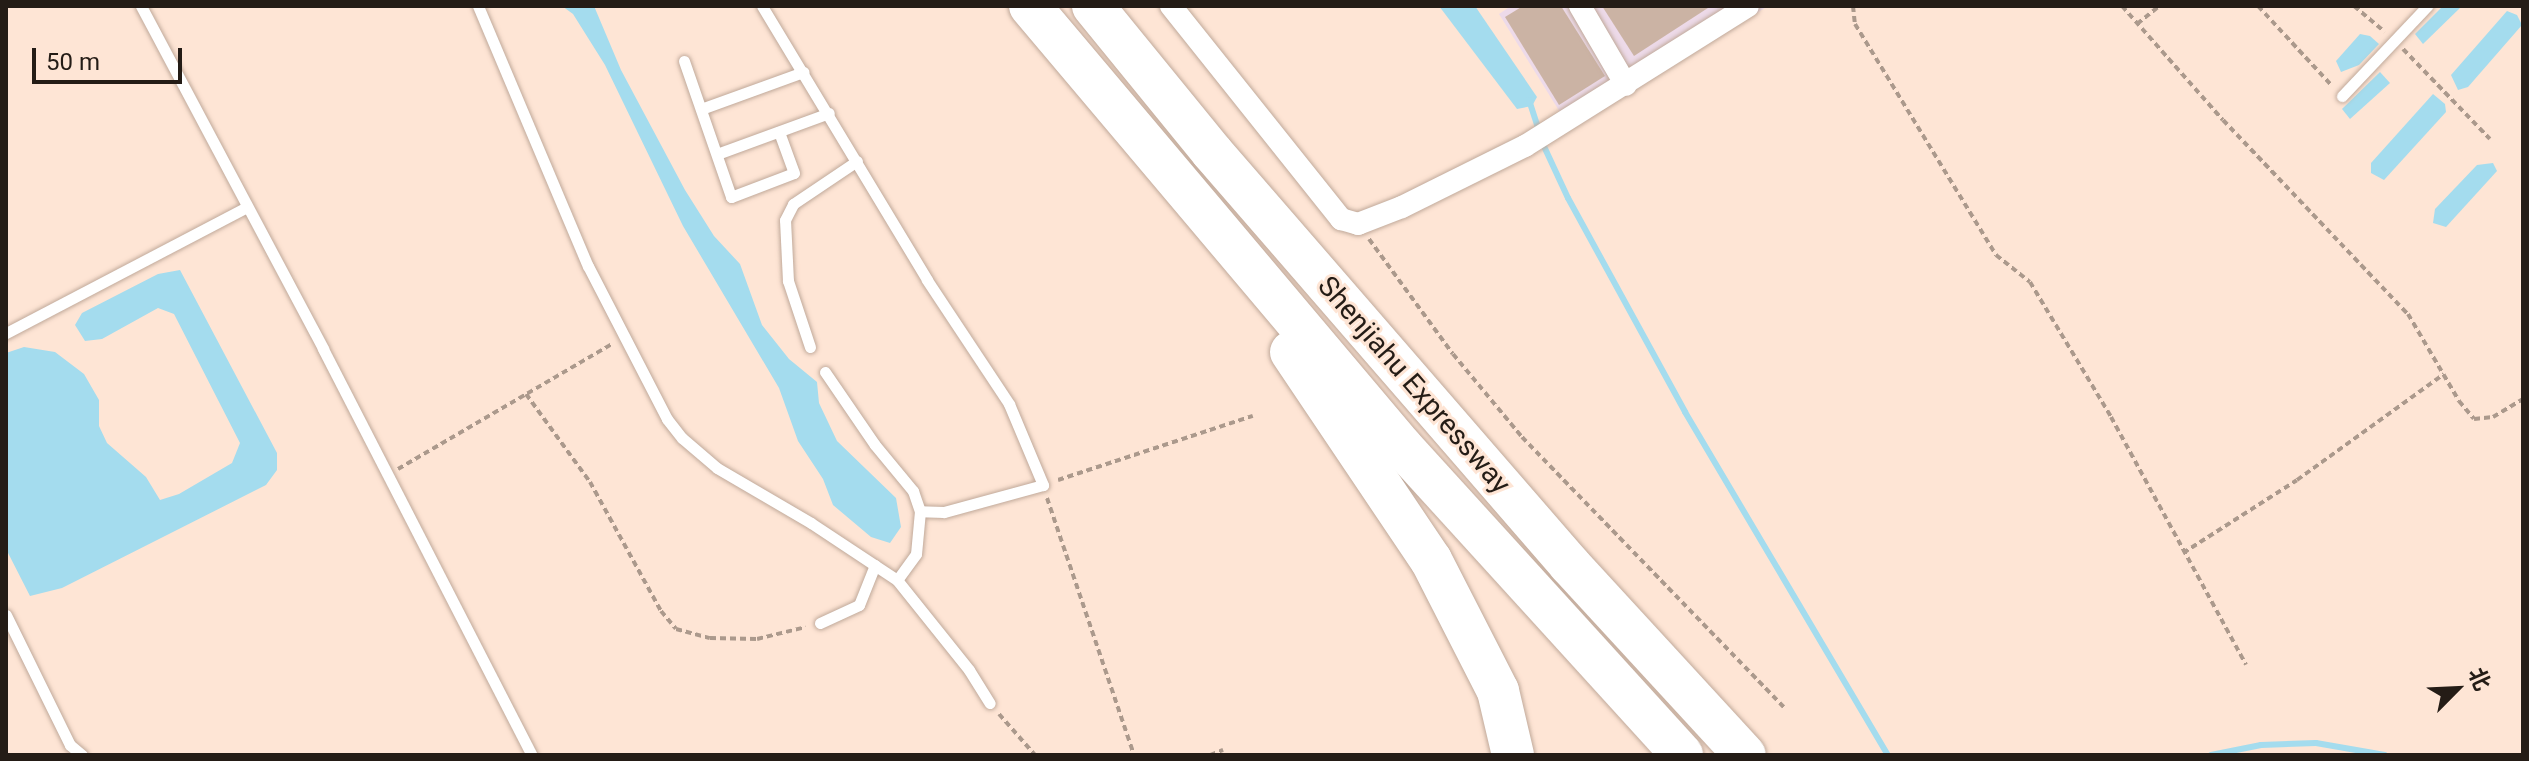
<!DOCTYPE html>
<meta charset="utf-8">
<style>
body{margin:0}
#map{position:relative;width:2529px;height:761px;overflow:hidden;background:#fee5d5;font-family:Roboto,"Noto Sans SC",sans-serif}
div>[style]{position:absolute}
.industrial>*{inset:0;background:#eddae9}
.water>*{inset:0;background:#a4dcee}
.stream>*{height:6px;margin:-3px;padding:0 3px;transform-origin:3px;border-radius:3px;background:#a4dcee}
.building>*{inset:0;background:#cbb3a4}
.path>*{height:4px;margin-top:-2px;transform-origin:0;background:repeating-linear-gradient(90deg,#ab998c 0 6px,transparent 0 10px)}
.roads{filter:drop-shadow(0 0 2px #c0a99a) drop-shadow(0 0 2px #c0a99a)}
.service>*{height:11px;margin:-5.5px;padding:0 5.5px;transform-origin:5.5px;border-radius:5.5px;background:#fff}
.minor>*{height:22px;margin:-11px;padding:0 11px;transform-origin:11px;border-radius:11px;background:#fff}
.motorway>*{height:42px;margin:-21px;padding:0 21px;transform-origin:21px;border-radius:21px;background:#fff}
span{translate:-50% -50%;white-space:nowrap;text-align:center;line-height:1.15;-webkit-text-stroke:6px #fee5d5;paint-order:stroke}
.street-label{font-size:28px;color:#241c16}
.frame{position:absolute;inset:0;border:8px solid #241c16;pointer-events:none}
.north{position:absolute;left:2417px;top:649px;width:80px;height:80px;-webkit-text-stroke:6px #fee5d5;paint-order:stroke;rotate:66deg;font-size:22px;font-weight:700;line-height:32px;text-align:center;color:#241c16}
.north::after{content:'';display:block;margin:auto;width:28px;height:36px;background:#241c16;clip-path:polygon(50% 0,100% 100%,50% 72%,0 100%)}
.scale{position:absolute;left:32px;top:48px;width:150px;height:36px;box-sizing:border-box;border:4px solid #241c16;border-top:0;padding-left:10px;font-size:24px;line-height:28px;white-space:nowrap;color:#241c16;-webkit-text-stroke:6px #fee5d5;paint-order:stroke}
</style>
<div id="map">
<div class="industrial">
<i style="clip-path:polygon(1511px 6px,1768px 6px,1571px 130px,1499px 14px)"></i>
</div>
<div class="water">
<i style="clip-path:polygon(562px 6px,594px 6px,621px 70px,685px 190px,714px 236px,740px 264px,762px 325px,789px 359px,817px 382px,819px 403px,837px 441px,896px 498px,901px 527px,890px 543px,871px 537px,833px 505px,823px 479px,798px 441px,779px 388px,683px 226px,605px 65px,573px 14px)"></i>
<i style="clip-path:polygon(1439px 6px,1475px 6px,1537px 97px,1532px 106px,1517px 109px)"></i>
<i style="clip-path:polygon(2443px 6px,2462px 6px,2423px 44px,2415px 34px)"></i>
<i style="clip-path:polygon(2507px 11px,2517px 15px,2522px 25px,2468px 87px,2458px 90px,2451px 75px)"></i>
<i style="clip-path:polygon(2360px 34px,2370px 36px,2379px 44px,2359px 65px,2341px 72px,2336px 61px)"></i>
<i style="clip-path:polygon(2380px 72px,2390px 83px,2350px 119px,2342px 109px)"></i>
<i style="clip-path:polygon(2433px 94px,2445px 104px,2446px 112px,2384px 180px,2371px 173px,2371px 163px)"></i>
<i style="clip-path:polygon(2493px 163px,2497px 171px,2446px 227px,2433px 223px,2435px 209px,2477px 165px)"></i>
<i style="clip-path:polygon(180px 270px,277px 453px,277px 470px,266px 485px,62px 588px,30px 596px,6px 549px,6px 353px,24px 347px,55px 352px,84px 374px,99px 400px,99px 426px,107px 443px,146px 477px,160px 500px,179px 494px,232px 463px,240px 443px,174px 314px,158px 308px,102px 339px,85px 341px,75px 325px,82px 313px,158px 274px)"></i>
</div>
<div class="stream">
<i style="left:1529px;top:100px;width:33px;rotate:72deg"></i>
<i style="left:1542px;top:142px;width:62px;rotate:65.1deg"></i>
<i style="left:1568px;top:198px;width:244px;rotate:61.3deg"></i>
<i style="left:1685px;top:412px;width:399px;rotate:59.4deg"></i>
<i style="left:2211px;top:755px;width:51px;rotate:-11.3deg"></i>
<i style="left:2261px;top:745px;width:55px;rotate:-2.1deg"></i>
<i style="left:2316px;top:743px;width:70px;rotate:9.9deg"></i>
</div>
<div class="building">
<i style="clip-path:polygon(1523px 6px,1561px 6px,1605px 76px,1559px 105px,1505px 17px)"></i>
<i style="clip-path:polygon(1602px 6px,1711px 6px,1634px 56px)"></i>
</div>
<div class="path">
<i style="left:1853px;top:6px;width:18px;rotate:84deg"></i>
<i style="left:1855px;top:24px;width:271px;rotate:58.6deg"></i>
<i style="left:1996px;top:255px;width:43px;rotate:38.5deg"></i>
<i style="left:2030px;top:282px;width:157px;rotate:59deg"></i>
<i style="left:2111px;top:417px;width:282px;rotate:61.4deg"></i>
<i style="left:2122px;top:6px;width:152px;rotate:48.5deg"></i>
<i style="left:2223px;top:120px;width:268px;rotate:46.4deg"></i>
<i style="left:2408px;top:314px;width:101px;rotate:59.6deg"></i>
<i style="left:2459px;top:401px;width:23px;rotate:50deg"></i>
<i style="left:2474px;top:419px;width:19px;rotate:-6deg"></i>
<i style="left:2493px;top:417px;width:35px;rotate:-31deg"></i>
<i style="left:2258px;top:6px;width:109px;rotate:47.2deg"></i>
<i style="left:2354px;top:6px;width:40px;rotate:40deg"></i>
<i style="left:2137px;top:24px;width:28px;rotate:-39deg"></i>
<i style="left:2403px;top:49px;width:125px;rotate:46deg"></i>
<i style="left:1369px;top:239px;width:142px;rotate:53.9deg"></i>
<i style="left:1453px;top:354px;width:108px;rotate:50.3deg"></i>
<i style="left:1522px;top:437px;width:376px;rotate:45.9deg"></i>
<i style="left:526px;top:394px;width:109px;rotate:54deg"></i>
<i style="left:590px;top:482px;width:147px;rotate:61.2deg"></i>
<i style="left:661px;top:611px;width:23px;rotate:50deg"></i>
<i style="left:676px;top:629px;width:35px;rotate:15deg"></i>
<i style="left:710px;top:638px;width:47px;rotate:1.2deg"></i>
<i style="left:757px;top:639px;width:50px;rotate:-13.8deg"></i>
<i style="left:398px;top:469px;width:248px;rotate:-30.3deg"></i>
<i style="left:1058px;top:480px;width:205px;rotate:-18.2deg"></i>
<i style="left:1047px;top:498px;width:271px;rotate:71.3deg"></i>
<i style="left:2183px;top:553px;width:135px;rotate:-32.6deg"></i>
<i style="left:2297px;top:480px;width:181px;rotate:-35.8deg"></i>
<i style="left:999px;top:714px;width:55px;rotate:48.7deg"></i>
<i style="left:1210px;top:755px;width:14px;rotate:-21deg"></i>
</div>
<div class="roads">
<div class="service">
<i style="left:141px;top:6px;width:388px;rotate:62deg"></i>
<i style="left:323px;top:349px;width:457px;rotate:62.8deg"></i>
<i style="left:478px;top:6px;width:282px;rotate:67.1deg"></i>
<i style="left:588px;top:266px;width:172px;rotate:62.7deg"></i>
<i style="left:667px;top:419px;width:24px;rotate:52deg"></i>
<i style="left:682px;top:438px;width:46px;rotate:40.6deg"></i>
<i style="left:717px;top:468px;width:109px;rotate:30.3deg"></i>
<i style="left:811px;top:523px;width:103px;rotate:33.5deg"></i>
<i style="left:897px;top:580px;width:115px;rotate:51.3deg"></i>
<i style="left:969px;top:670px;width:39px;rotate:58deg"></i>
<i style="left:762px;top:6px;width:320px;rotate:58.9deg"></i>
<i style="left:927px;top:280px;width:149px;rotate:56.5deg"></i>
<i style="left:1009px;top:404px;width:88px;rotate:67.2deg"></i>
<i style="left:1043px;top:485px;width:103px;rotate:164.7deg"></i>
<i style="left:944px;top:512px;width:24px;rotate:-178deg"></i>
<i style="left:684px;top:61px;width:144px;rotate:70.9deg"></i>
<i style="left:731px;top:197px;width:67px;rotate:-20.9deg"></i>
<i style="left:794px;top:173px;width:44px;rotate:-110.1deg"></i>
<i style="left:2342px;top:96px;width:124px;rotate:-46.6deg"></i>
<i style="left:701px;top:109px;width:109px;rotate:-19.9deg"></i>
<i style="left:717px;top:154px;width:119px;rotate:-20.1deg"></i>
<i style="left:6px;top:333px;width:272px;rotate:-27.6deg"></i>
<i style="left:810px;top:347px;width:70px;rotate:-108.4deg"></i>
<i style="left:788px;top:281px;width:61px;rotate:-92.8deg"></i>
<i style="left:785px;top:220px;width:18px;rotate:-63deg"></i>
<i style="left:793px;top:204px;width:77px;rotate:-33.9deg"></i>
<i style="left:825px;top:372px;width:88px;rotate:55.6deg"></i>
<i style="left:875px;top:445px;width:60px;rotate:50.4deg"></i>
<i style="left:913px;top:491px;width:21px;rotate:71deg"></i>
<i style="left:920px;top:511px;width:43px;rotate:95.3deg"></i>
<i style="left:916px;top:554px;width:32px;rotate:126deg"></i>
<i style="left:6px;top:615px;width:145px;rotate:63.8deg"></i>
<i style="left:70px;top:745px;width:16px;rotate:40deg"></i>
<i style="left:820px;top:623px;width:43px;rotate:-24.8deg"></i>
<i style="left:859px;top:605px;width:43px;rotate:-68.2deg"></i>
</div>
<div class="minor">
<i style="left:1171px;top:6px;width:273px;rotate:51.4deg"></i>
<i style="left:1341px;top:219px;width:18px;rotate:16deg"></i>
<i style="left:1358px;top:224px;width:47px;rotate:-21.1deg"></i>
<i style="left:1402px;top:207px;width:137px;rotate:-26.4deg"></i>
<i style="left:1525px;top:146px;width:263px;rotate:-32.1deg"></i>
<i style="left:1580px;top:6px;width:91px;rotate:59.8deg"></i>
</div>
<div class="motorway">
<i style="left:1030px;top:6px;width:577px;rotate:49.85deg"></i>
<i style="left:1402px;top:447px;width:416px;rotate:47.7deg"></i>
<i style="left:1093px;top:6px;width:188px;rotate:50.8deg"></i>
<i style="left:1212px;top:152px;width:547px;rotate:49.08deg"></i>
<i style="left:1570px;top:565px;width:258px;rotate:47.4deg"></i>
<i style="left:1291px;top:352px;width:251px;rotate:56.1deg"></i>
<i style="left:1431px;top:560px;width:147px;rotate:62.9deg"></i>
<i style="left:1498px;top:691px;width:66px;rotate:76.8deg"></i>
</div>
</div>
<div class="street-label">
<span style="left:1414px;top:385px;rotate:49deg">Shenjiahu Expressway</span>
</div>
<div class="frame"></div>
<div class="north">北</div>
<div class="scale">50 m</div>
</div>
